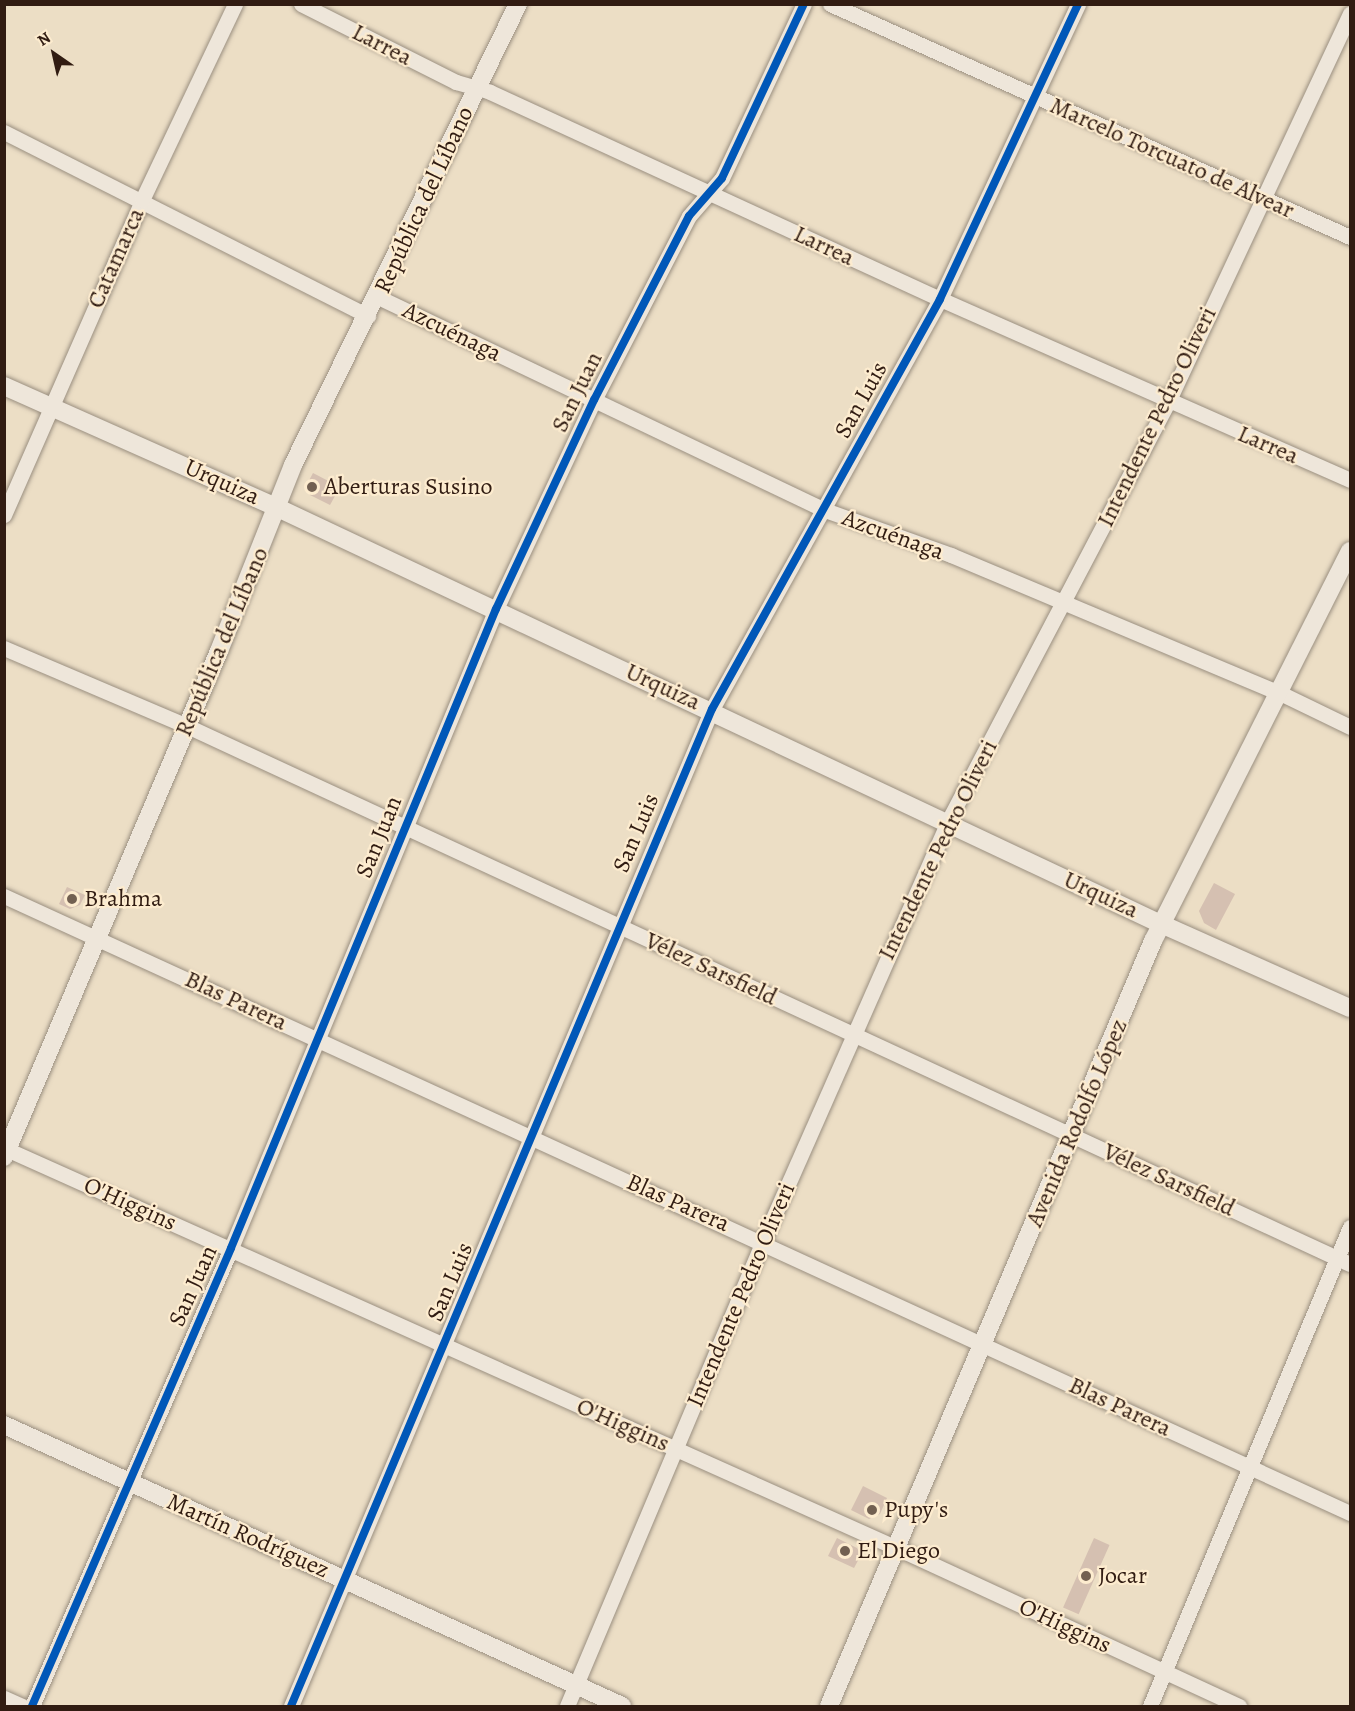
<!DOCTYPE html>
<meta charset="utf-8">
<style>
body{margin:0}
#map{position:relative;width:1355px;height:1711px;overflow:hidden;background:#ecdec5;font-family:Alegreya,serif}
div>[style]{position:absolute}
.building>*{inset:0;background:#d5c0b1;transform-origin:0 0}
.roads{filter:drop-shadow(0 0 2px #9a8f80) drop-shadow(0 0 2px #9a8f80)}
.minor>*{height:15px;margin:-7.5px;padding:0 7.5px;transform-origin:7.5px;border-radius:7.5px;background:#eee6da}
.tertiary>*{height:18px;margin:-9px;padding:0 9px;transform-origin:9px;border-radius:9px;background:#eee6da}
.cycleway>*{height:8px;margin:-4px;padding:0 4px;transform-origin:4px;border-radius:4px;background:#0057b8}
.dots>*{width:16px;height:16px;translate:-50% -50%;box-sizing:border-box;border:3px solid #fdeccf;border-radius:50%}
span{translate:-50% -50%;white-space:nowrap;text-align:center;line-height:1.15;-webkit-text-stroke:4.5px #fdeccf;paint-order:stroke}
.street-label{font-size:24px;color:#311c12}
.poi-label{font-size:24px;color:#311c12}
.left{translate:0 -50%;text-align:left}
.frame{position:absolute;inset:0;border:6px solid #311c12;pointer-events:none}
.north{position:absolute;left:24px;top:24px;width:60px;height:60px;-webkit-text-stroke:4px #fdeccf;paint-order:stroke;rotate:326deg;font-size:16px;font-weight:700;line-height:24px;text-align:center;color:#311c12}
.north::after{content:'';display:block;margin:auto;width:21px;height:27px;background:#311c12;clip-path:polygon(50% 0,100% 100%,50% 72%,0 100%)}
</style>
<div id="map">
<div class="building">
<i style="clip-path:polygon(313px 473px,340px 487px,330px 505px,310px 495px,306px 486px)"></i>
<i style="clip-path:polygon(1214px 883px,1235px 894px,1216px 930px,1204px 923px,1199px 911px)"></i>
<i style="clip-path:polygon(67px 887px,85px 895px,80px 905px,70px 909px,59px 904px)"></i>
<i style="clip-path:polygon(863px 1486px,887px 1498px,880px 1514px,869px 1519px,851px 1510px)"></i>
<i style="clip-path:polygon(837px 1538px,857px 1548px,861px 1555px,854px 1568px,828px 1556px)"></i>
<i style="left:1094px;top:1538px;width:17px;height:76px;rotate:24deg"></i>
</div>
<div class="roads">
<div class="minor">
<i style="left:301px;top:4px;width:174px;rotate:26.7deg"></i>
<i style="left:456px;top:82px;width:35px;rotate:16deg"></i>
<i style="left:490px;top:92px;width:495px;rotate:24.7deg"></i>
<i style="left:940px;top:299px;width:448px;rotate:23.8deg"></i>
<i style="left:830px;top:4px;width:570px;rotate:24.14deg"></i>
<i style="left:4px;top:132px;width:408px;rotate:26.8deg"></i>
<i style="left:378px;top:297px;width:492px;rotate:25.5deg"></i>
<i style="left:822px;top:509px;width:137px;rotate:19.6deg"></i>
<i style="left:951px;top:555px;width:357px;rotate:22.8deg"></i>
<i style="left:1280px;top:693px;width:78px;rotate:25.9deg"></i>
<i style="left:4px;top:515px;width:344px;rotate:-66.3deg"></i>
<i style="left:142px;top:200px;width:217px;rotate:-64.6deg"></i>
<i style="left:4px;top:648px;width:199px;rotate:23.1deg"></i>
<i style="left:187px;top:726px;width:1281px;rotate:24.83deg"></i>
<i style="left:4px;top:896px;width:1481px;rotate:24.63deg"></i>
<i style="left:4px;top:1148px;width:978px;rotate:24.13deg"></i>
<i style="left:897px;top:1548px;width:377px;rotate:24.8deg"></i>
<i style="left:4px;top:1698px;width:20px;rotate:24deg"></i>
<i style="left:32px;top:1706px;width:499px;rotate:-66.5deg"></i>
<i style="left:231px;top:1248px;width:692px;rotate:-67.48deg"></i>
<i style="left:496px;top:609px;width:231px;rotate:-64.9deg"></i>
<i style="left:594px;top:400px;width:207px;rotate:-62.7deg"></i>
<i style="left:689px;top:216px;width:50px;rotate:-49deg"></i>
<i style="left:722px;top:178px;width:192px;rotate:-64.8deg"></i>
<i style="left:291px;top:1706px;width:1082px;rotate:-67.11deg"></i>
<i style="left:712px;top:709px;width:469px;rotate:-60.9deg"></i>
<i style="left:940px;top:299px;width:326px;rotate:-64.9deg"></i>
<i style="left:567px;top:1706px;width:505px;rotate:-67.14deg"></i>
<i style="left:763px;top:1241px;width:457px;rotate:-66.2deg"></i>
<i style="left:947px;top:823px;width:475px;rotate:-62.3deg"></i>
<i style="left:1168px;top:402px;width:429px;rotate:-64.9deg"></i>
<i style="left:1150px;top:1706px;width:519px;rotate:-67.34deg"></i>
</div>
<div class="tertiary">
<i style="left:4px;top:386px;width:300px;rotate:24deg"></i>
<i style="left:278px;top:508px;width:976px;rotate:25.23deg"></i>
<i style="left:1161px;top:924px;width:207px;rotate:24deg"></i>
<i style="left:4px;top:1157px;width:550px;rotate:-66.98deg"></i>
<i style="left:219px;top:651px;width:200px;rotate:-68.3deg"></i>
<i style="left:293px;top:465px;width:513px;rotate:-63.98deg"></i>
<i style="left:4px;top:1425px;width:679px;rotate:24.45deg"></i>
<i style="left:829px;top:1706px;width:831px;rotate:-67.05deg"></i>
<i style="left:1153px;top:941px;width:437px;rotate:-63.2deg"></i>
</div>
</div>
<div class="cycleway">
<i style="left:32px;top:1706px;width:499px;rotate:-66.5deg"></i>
<i style="left:231px;top:1248px;width:692px;rotate:-67.48deg"></i>
<i style="left:496px;top:609px;width:231px;rotate:-64.9deg"></i>
<i style="left:594px;top:400px;width:207px;rotate:-62.7deg"></i>
<i style="left:689px;top:216px;width:50px;rotate:-49deg"></i>
<i style="left:722px;top:178px;width:192px;rotate:-64.8deg"></i>
<i style="left:291px;top:1706px;width:1082px;rotate:-67.11deg"></i>
<i style="left:712px;top:709px;width:469px;rotate:-60.9deg"></i>
<i style="left:940px;top:299px;width:326px;rotate:-64.9deg"></i>
</div>
<div class="dots">
<i style="left:312px;top:487px;background:#726051"></i>
<i style="left:72px;top:899px;background:#726051"></i>
<i style="left:872px;top:1510px;background:#726051"></i>
<i style="left:845px;top:1551px;background:#726051"></i>
<i style="left:1086px;top:1576px;background:#726051"></i>
</div>
<div class="street-label">
<span style="left:382px;top:45px;rotate:27deg">Larrea</span>
<span style="left:1172px;top:158px;rotate:24deg">Marcelo Torcuato de Alvear</span>
<span style="left:424px;top:200px;rotate:-65deg">República del Líbano</span>
<span style="left:824px;top:246px;rotate:25deg">Larrea</span>
<span style="left:116px;top:258px;rotate:-66deg">Catamarca</span>
<span style="left:452px;top:332px;rotate:26deg">Azcuénaga</span>
<span style="left:577px;top:392px;rotate:-64deg">San Juan</span>
<span style="left:861px;top:400px;rotate:-61deg">San Luis</span>
<span style="left:1157px;top:417px;rotate:-64deg">Intendente Pedro Oliveri</span>
<span style="left:1268px;top:445px;rotate:23deg">Larrea</span>
<span style="left:222px;top:482px;rotate:24deg">Urquiza</span>
<span style="left:893px;top:535px;rotate:20deg">Azcuénaga</span>
<span style="left:222px;top:642px;rotate:-67deg">República del Líbano</span>
<span style="left:663px;top:687px;rotate:25deg">Urquiza</span>
<span style="left:636px;top:833px;rotate:-67deg">San Luis</span>
<span style="left:379px;top:837px;rotate:-68deg">San Juan</span>
<span style="left:938px;top:850px;rotate:-64deg">Intendente Pedro Oliveri</span>
<span style="left:1101px;top:895px;rotate:25deg">Urquiza</span>
<span style="left:711px;top:969px;rotate:25deg">Vélez Sarsfield</span>
<span style="left:236px;top:1001px;rotate:25deg">Blas Parera</span>
<span style="left:1077px;top:1123px;rotate:-67deg">Avenida Rodolfo López</span>
<span style="left:1169px;top:1180px;rotate:25deg">Vélez Sarsfield</span>
<span style="left:678px;top:1203px;rotate:24deg">Blas Parera</span>
<span style="left:130px;top:1204px;rotate:24deg">O'Higgins</span>
<span style="left:450px;top:1282px;rotate:-67deg">San Luis</span>
<span style="left:193px;top:1286px;rotate:-66deg">San Juan</span>
<span style="left:741px;top:1295px;rotate:-67deg">Intendente Pedro Oliveri</span>
<span style="left:1120px;top:1407px;rotate:25deg">Blas Parera</span>
<span style="left:623px;top:1425px;rotate:24deg">O'Higgins</span>
<span style="left:248px;top:1536px;rotate:24deg">Martín Rodríguez</span>
<span style="left:1065px;top:1626px;rotate:25deg">O'Higgins</span>
</div>
<div class="poi-label">
<span class="left" style="left:324px;top:487px">Aberturas Susino</span>
<span class="left" style="left:84px;top:899px">Brahma</span>
<span class="left" style="left:884px;top:1510px">Pupy's</span>
<span class="left" style="left:857px;top:1551px">El Diego</span>
<span class="left" style="left:1098px;top:1576px">Jocar</span>
</div>
<div class="frame"></div>
<div class="north">N</div>
</div>
